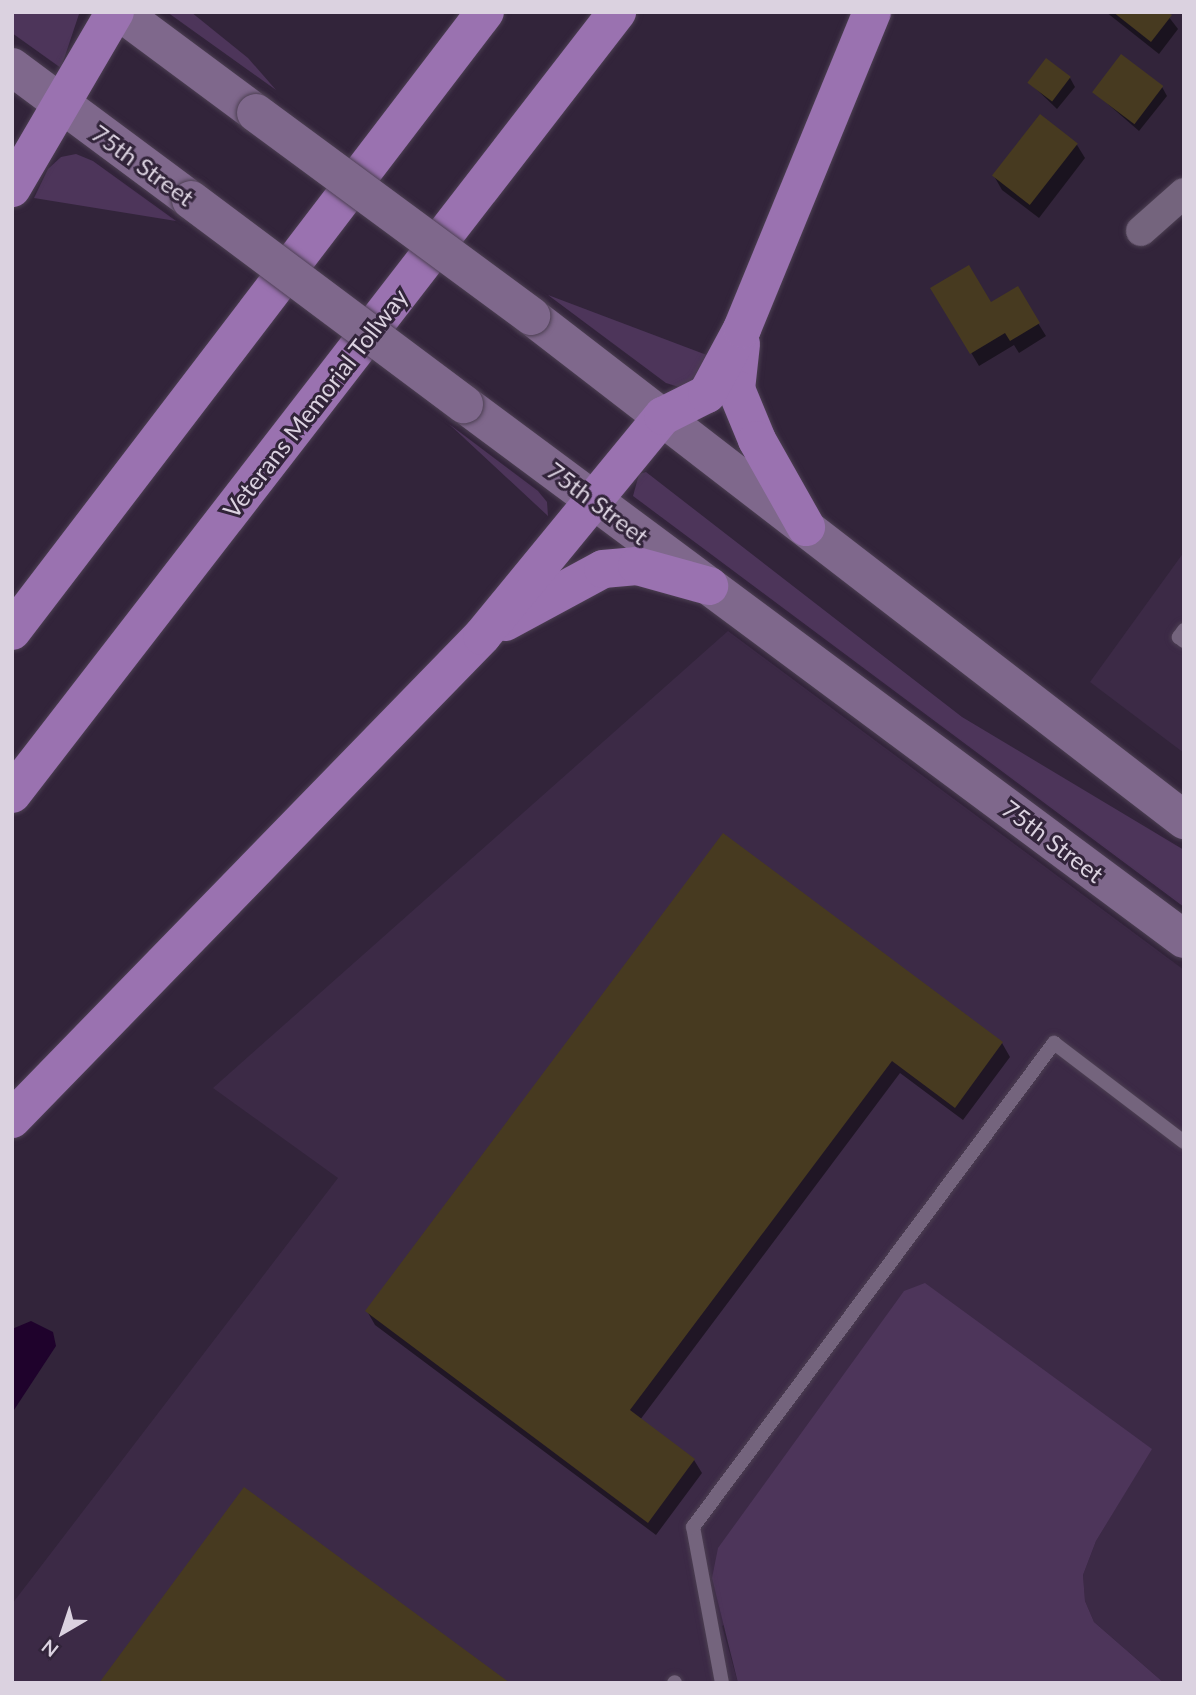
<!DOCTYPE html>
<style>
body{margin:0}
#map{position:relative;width:1196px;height:1695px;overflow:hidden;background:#32243a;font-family:Lato,sans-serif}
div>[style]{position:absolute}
.built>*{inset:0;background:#3c2a46}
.green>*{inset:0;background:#4d355a}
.water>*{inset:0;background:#1f022c}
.shadow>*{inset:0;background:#0007}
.building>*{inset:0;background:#473a20;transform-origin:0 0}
.roads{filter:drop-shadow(0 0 2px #4c3f52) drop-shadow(0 0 2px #4c3f52)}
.service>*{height:14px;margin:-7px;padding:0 7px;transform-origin:7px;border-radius:7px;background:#74647d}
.minor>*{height:30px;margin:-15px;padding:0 15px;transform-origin:15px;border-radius:15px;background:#74647d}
.secondary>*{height:38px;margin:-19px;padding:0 19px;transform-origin:19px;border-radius:19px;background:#7f688c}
.motorway>*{height:38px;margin:-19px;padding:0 19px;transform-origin:19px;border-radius:19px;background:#9a72b0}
.bridges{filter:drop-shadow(0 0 2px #4c3f52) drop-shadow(0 0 2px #4c3f52)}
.secondary-bridge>*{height:38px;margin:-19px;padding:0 19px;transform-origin:19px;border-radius:19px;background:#7f688c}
span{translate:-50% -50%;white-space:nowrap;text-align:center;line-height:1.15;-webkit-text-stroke:6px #32243a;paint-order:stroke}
.street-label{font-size:24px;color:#dbd2e0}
.frame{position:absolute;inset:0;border:14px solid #dbd2e0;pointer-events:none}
.north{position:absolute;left:28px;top:1597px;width:70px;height:70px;-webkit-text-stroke:5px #32243a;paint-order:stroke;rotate:219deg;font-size:19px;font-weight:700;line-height:28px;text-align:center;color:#dbd2e0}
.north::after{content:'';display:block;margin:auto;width:24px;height:32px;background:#dbd2e0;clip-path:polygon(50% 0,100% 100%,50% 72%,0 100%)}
</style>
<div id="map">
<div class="built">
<i style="clip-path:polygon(1184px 552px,1184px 753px,1090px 682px)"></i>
<i style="clip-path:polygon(728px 631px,1184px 970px,1184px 1683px,1164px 1683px,1094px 1622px,1085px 1601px,1083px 1575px,1096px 1541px,1151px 1449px,1091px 1406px,722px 1626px,738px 1683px,12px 1683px,12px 1604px,338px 1178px,213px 1088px)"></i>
</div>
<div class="green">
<i style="clip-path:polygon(12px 12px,79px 14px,61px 68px,12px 33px)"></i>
<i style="clip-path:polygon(167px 12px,191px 12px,248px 58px,276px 90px)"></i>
<i style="clip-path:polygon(76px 154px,93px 161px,176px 221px,34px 198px,48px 169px,61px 157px)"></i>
<i style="clip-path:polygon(548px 295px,712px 357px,703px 378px,682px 388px,666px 383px)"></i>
<i style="clip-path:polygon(449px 424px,538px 491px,547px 502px,548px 516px)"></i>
<i style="clip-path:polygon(646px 472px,962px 717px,1184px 850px,1184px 907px,633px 496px,639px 474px)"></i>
<i style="clip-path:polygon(925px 1283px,1152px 1449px,1096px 1541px,1083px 1575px,1085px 1601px,1094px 1622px,1164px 1683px,738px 1683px,712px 1578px,718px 1548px,904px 1291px)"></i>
</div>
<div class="water">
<i style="clip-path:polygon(31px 1321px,53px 1332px,56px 1346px,12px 1413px,12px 1329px)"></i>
</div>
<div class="shadow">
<i style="clip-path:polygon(1106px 12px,1165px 12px,1178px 29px,1159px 54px)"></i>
<i style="clip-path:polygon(1070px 78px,1075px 87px,1057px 109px,1029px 82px)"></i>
<i style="clip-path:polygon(1162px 87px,1167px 96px,1139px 131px,1094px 92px)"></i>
<i style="clip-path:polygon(1077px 145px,1085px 158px,1039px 218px,1002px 190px,994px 176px)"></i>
<i style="clip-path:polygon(933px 288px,991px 304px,1017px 289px,1046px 336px,1019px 353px,1014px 345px,979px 366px)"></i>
<i style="clip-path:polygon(723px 835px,1002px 1043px,1010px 1057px,963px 1120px,900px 1073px,640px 1420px,694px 1460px,702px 1473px,656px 1535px,375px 1325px,367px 1311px)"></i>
</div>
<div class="building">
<i style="clip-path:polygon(1113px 12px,1168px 12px,1172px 15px,1151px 42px)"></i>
<i style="left:1121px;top:54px;width:53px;height:48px;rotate:37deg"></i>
<i style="left:1046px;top:58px;width:31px;height:31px;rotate:37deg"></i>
<i style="left:1040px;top:114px;width:48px;height:78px;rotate:38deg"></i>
<i style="clip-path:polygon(969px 265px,991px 302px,1018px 286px,1040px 323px,1010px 341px,1005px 333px,970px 354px,930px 288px)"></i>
<i style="clip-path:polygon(723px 833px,1003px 1042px,955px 1108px,892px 1061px,630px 1410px,695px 1459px,648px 1523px,365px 1311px)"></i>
<i style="clip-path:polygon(244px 1487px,510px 1683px,99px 1683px)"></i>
</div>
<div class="roads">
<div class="service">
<i style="left:1184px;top:630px;width:9px;rotate:126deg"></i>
<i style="left:1179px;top:637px;width:6px;rotate:39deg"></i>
<i style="left:674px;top:1683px;width:1px;rotate:-45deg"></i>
<i style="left:722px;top:1683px;width:159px;rotate:-100.5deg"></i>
<i style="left:693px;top:1527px;width:604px;rotate:-53.28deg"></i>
<i style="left:1054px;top:1043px;width:163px;rotate:37.3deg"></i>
</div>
<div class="minor">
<i style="left:1141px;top:231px;width:57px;rotate:-41.5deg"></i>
</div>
<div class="secondary">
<i style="left:120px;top:12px;width:169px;rotate:36.6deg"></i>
<i style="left:12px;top:67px;width:223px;rotate:36.6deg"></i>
<i style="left:531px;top:316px;width:825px;rotate:37.66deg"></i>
<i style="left:464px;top:404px;width:897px;rotate:36.61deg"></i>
</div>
<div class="motorway">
<i style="left:12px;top:188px;width:204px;rotate:-59.7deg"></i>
<i style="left:741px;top:344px;width:45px;rotate:96.3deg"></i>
<i style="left:736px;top:389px;width:55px;rotate:67.6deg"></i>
<i style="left:757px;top:440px;width:100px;rotate:60.6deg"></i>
<i style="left:505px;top:622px;width:111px;rotate:-28.4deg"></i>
<i style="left:603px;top:569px;width:34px;rotate:-5deg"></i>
<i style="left:637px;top:566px;width:75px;rotate:15.5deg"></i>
<i style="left:12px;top:631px;width:779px;rotate:-52.62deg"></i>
<i style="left:12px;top:794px;width:989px;rotate:-52.27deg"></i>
<i style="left:12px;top:1119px;width:674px;rotate:-45.78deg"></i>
<i style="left:482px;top:636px;width:285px;rotate:-50.6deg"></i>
<i style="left:663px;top:416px;width:49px;rotate:-26.6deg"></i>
<i style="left:707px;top:394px;width:74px;rotate:-61.7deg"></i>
<i style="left:742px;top:329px;width:343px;rotate:-67.7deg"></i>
</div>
</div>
<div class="bridges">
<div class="secondary-bridge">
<i style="left:256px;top:113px;width:342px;rotate:36.4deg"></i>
<i style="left:191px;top:200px;width:341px;rotate:36.8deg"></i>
</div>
</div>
<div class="street-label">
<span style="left:143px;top:165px;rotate:36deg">75th Street</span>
<span style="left:315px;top:403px;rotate:-52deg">Veterans Memorial Tollway</span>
<span style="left:598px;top:503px;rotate:37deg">75th Street</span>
<span style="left:1053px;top:841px;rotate:37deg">75th Street</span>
</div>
<div class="frame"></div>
<div class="north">N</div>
</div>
